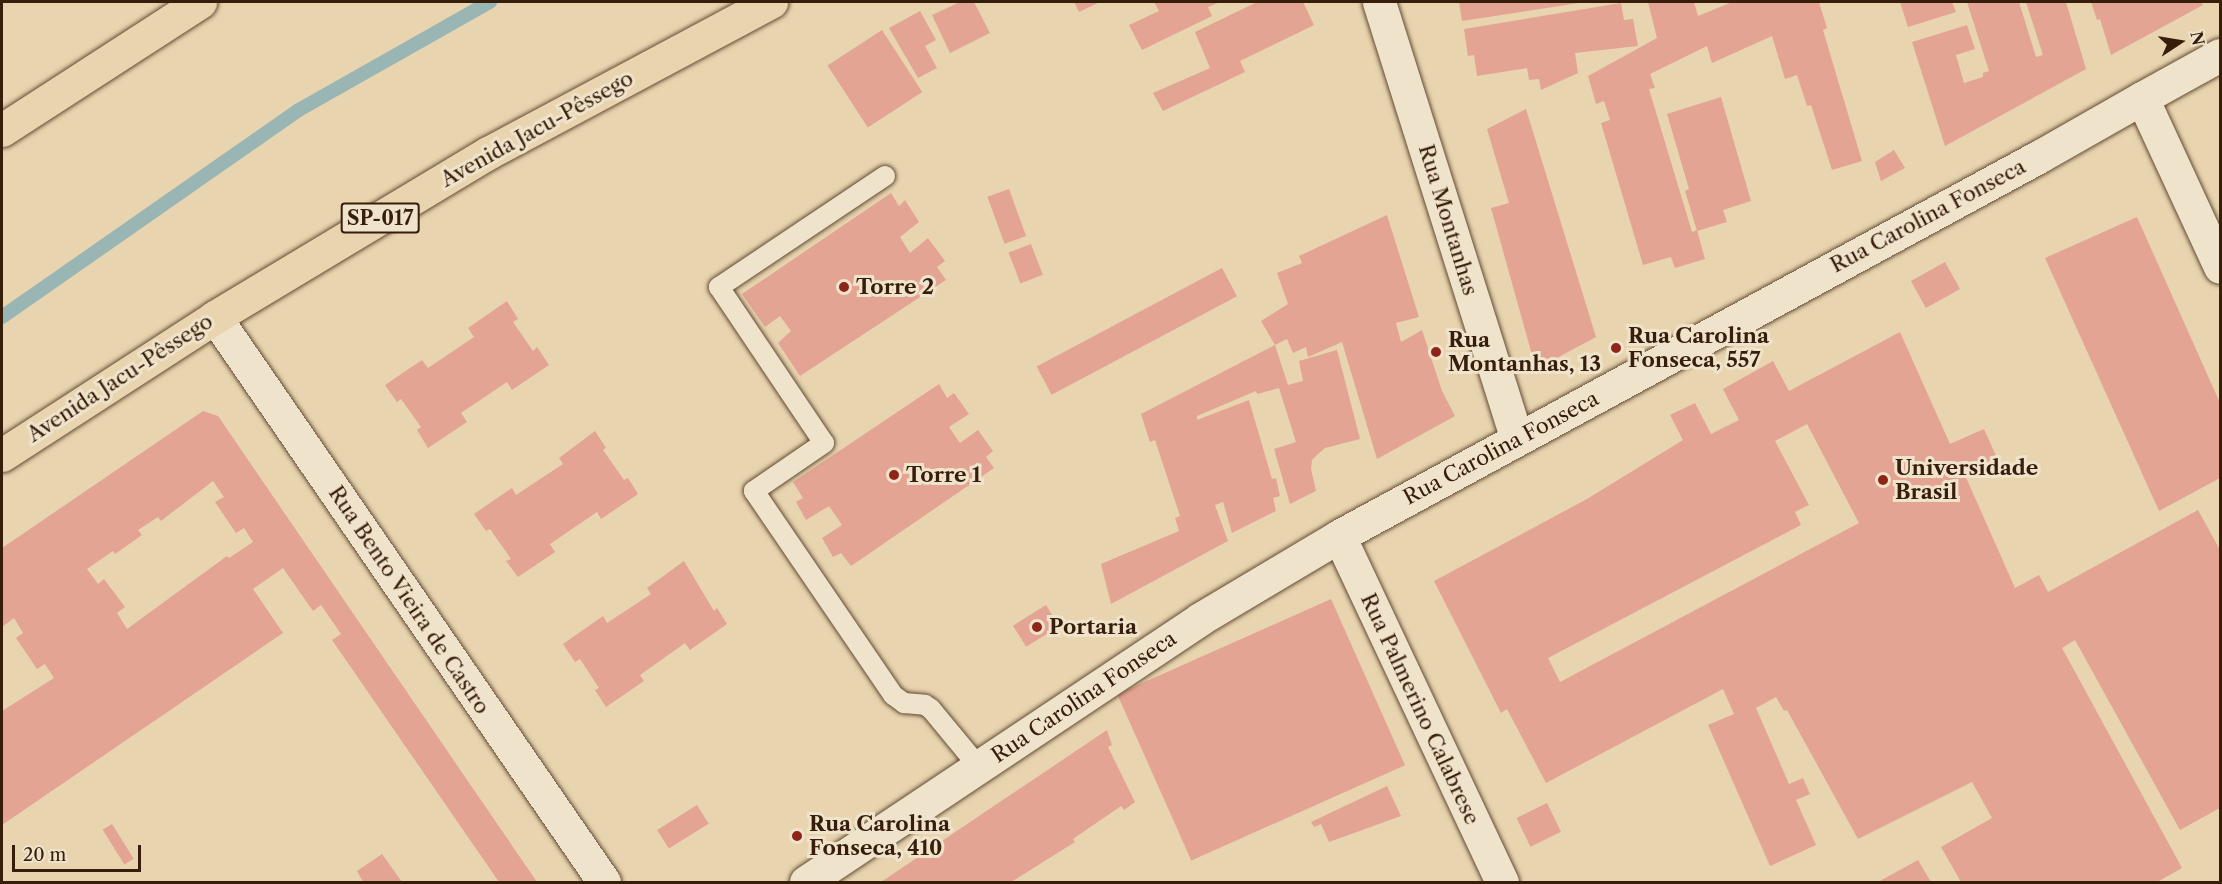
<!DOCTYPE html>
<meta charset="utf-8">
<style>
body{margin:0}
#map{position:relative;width:2222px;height:884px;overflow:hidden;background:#e8d4af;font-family:"Libre Caslon Text",serif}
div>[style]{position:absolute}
.stream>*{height:14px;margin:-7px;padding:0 7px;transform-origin:7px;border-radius:7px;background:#9ab6b4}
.building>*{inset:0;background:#e4a494;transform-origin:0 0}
.roads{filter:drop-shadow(0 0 2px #634c34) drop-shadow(0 0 2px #634c34)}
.service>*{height:20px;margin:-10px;padding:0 10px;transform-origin:10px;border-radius:10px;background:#f0e3cb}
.minor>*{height:33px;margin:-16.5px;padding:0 16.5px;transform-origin:16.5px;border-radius:16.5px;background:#f0e3cb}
.tertiary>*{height:33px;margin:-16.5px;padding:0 16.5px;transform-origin:16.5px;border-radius:16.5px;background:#f0e3cb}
.trunk>*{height:33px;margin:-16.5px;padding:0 16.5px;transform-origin:16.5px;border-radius:16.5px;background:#e8d4af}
.dots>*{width:16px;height:16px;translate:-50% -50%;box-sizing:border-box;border:3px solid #f0e3cb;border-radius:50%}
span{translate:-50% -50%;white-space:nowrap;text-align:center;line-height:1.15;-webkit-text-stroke:6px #f0e3cb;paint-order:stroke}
.shield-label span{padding:2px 4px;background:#f0e3cb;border:2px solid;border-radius:4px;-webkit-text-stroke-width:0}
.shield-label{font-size:20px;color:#371e0b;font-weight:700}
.street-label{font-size:21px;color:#371e0b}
.poi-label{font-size:21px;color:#371e0b;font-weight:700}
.left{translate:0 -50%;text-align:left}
.frame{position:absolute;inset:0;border:3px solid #371e0b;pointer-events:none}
.north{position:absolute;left:2150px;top:12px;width:60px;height:60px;-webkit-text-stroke:4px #f0e3cb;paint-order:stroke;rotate:78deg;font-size:16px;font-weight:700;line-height:24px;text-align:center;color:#371e0b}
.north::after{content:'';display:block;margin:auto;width:21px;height:27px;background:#371e0b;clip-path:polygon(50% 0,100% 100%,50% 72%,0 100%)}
.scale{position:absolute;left:12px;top:845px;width:129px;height:27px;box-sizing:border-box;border:3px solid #371e0b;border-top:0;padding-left:8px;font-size:18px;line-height:21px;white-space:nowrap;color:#371e0b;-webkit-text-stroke:4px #f0e3cb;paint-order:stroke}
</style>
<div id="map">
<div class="stream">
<i style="left:2px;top:317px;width:360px;rotate:-34.9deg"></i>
<i style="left:297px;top:111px;width:222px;rotate:-29.5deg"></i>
</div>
<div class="building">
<i style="clip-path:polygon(960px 2px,974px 2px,990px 33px,950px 53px,932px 15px)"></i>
<i style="clip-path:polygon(1074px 2px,1100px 2px,1079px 12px)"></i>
<i style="clip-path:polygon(1154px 2px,1220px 2px,1208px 7px,1212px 16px,1142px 50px,1129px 25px,1159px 11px)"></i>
<i style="clip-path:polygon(1257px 2px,1303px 2px,1314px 25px,1240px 61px,1245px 72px,1163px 111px,1153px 93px,1210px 68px,1195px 32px)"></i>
<i style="clip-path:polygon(1459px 2px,1579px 2px,1579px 3px,1462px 21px)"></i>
<i style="clip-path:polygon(1648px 2px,1694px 2px,1698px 16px,1732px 2px,1819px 2px,1827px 28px,1823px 30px,1862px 161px,1832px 170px,1811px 105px,1807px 106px,1797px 75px,1785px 79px,1772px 36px,1712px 63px,1707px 46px,1650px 74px,1655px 88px,1649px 89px,1692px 232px,1697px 230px,1705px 259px,1675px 268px,1671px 257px,1643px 265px,1601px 123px,1610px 120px,1604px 101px,1596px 104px,1588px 76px,1657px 38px)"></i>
<i style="clip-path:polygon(1900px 2px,1952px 2px,1956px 12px,1908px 27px)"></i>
<i style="clip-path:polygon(1967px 2px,2019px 2px,2036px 57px,2043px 55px,2026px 2px,2066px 2px,2086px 69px,1945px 146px,1912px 42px,1967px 25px,1975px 49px,1956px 55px,1964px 83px,1983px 77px,1983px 73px,1989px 71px)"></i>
<i style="clip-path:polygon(2091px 2px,2201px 2px,2203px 5px,2111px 55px,2100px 19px,2097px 20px)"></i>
<i style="clip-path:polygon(1621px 3px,1624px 20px,1633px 19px,1638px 46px,1575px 53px,1578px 73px,1541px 90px,1539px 79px,1529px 80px,1527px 68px,1477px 76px,1474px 55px,1468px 56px,1464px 29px)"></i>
<i style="clip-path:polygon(920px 11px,936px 40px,925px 46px,937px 68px,918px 78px,889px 28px)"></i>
<i style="left:882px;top:30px;width:74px;height:65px;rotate:57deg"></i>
<i style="clip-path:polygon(1721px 97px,1751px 201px,1723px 210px,1727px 222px,1697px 231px,1685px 191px,1689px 189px,1667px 114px)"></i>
<i style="clip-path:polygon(1526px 109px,1596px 337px,1536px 369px,1491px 208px,1509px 203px,1487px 129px)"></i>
<i style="clip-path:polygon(1894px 150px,1905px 168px,1881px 181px,1875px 162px)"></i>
<i style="left:1009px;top:189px;width:50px;height:23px;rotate:70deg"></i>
<i style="clip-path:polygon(891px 193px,899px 206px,905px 200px,919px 222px,900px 237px,910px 253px,928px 238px,945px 261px,937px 267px,946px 280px,800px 376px,778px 343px,791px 331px,780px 316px,765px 327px,742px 294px)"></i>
<i style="clip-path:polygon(1387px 215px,1419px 317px,1396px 323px,1401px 342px,1422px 330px,1442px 391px,1455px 416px,1377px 459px,1342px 342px,1308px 357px,1306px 347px,1293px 353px,1287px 339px,1275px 345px,1261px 321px,1288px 304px,1277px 273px,1302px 263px,1299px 256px)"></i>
<i style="clip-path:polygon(2137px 217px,2220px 403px,2220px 478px,2159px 511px,2045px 258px)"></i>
<i style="left:1031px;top:244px;width:33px;height:24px;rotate:69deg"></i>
<i style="left:1945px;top:262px;width:31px;height:39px;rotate:61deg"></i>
<i style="left:1222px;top:268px;width:32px;height:210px;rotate:62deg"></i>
<i style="clip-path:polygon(507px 301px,518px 319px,513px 322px,533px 351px,537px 347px,549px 365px,512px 390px,507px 382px,461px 413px,467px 422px,428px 448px,417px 430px,421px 427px,401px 399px,397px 402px,385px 385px,422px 360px,428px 368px,474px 337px,468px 328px)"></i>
<i style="clip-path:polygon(evenodd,1900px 332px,1950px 444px,1984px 429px,1997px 458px,1964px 473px,2015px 588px,2039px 575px,2048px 592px,2198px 510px,2220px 550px,2220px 808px,2180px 830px,2075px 640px,2062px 648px,2182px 868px,2157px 882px,1961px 882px,1941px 847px,1992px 818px,1972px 782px,1858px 839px,1787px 710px,1784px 711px,1776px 697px,1756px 708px,1789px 784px,1803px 778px,1810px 794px,1796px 800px,1816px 845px,1770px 866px,1708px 725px,1734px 714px,1723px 689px,1546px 783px,1507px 709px,1501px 713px,1434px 581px,1587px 499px,1683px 440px,1670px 415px,1695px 403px,1711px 434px,1739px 420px,1723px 389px,1773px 361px,1789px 391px,1900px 332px,1807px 424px,1859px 523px,1560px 682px,1548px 658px,1801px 525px,1795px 512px,1809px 505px,1775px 441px,1807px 424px)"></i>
<i style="clip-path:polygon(1275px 345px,1288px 385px,1303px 381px,1299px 361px,1337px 350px,1360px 439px,1325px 448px,1318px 454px,1312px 460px,1311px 469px,1316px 491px,1290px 504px,1274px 449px,1296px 442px,1279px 388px,1257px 394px,1256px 391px,1197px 416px,1197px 420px,1249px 400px,1272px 479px,1276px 478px,1280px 496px,1273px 498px,1276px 511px,1232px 533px,1223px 502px,1215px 505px,1228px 541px,1111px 604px,1101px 564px,1179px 531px,1175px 518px,1180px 516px,1155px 440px,1150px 442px,1141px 414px)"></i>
<i style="clip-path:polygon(939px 384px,947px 398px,954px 393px,969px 414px,949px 427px,960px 443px,978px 430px,993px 451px,986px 457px,994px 468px,851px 566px,841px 553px,833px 557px,822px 538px,842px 525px,829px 506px,806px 520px,796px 502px,803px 498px,793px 482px)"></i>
<i style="clip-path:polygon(evenodd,203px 411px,218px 416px,537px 882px,499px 882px,332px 640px,341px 634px,321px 605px,313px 611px,283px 568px,253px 589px,283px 633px,2px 825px,2px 711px,54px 678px,45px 664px,37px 669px,16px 638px,23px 633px,14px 618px,2px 627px,2px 548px,203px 411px,213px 481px,224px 497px,215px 502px,236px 533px,244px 528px,253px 542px,229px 558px,227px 556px,127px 629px,117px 613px,125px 607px,104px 579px,98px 584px,87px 569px,113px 551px,115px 554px,142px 535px,138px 530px,158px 517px,161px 521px,213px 481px)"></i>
<i style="clip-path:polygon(595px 431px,606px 448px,603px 450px,624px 480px,628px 478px,638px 494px,601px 519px,597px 512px,550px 544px,555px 552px,518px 577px,506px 561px,511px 559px,490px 529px,486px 531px,474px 514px,512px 488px,516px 495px,563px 464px,559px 458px)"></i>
<i style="clip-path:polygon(684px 561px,714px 611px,717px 608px,727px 624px,690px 650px,685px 643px,640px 675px,644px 681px,606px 707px,595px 690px,599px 688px,580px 659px,575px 662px,563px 644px,603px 616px,607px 623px,651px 594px,647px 588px)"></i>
<i style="left:1331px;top:599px;width:182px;height:234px;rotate:66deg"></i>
<i style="left:1046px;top:605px;width:25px;height:39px;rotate:58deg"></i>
<i style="clip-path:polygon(1107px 730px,1112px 745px,1108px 747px,1135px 802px,1124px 810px,1121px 806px,1073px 839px,1075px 842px,1011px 882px,881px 882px)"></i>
<i style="clip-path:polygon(1387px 786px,1401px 816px,1329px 842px,1321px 824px,1314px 827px,1311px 822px)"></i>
<i style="left:1547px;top:803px;width:32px;height:34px;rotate:64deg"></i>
<i style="left:697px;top:805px;width:22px;height:47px;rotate:58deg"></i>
<i style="left:112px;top:824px;width:41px;height:11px;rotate:58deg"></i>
<i style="clip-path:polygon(382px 854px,402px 882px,363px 882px,357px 871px)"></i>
<i style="clip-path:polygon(1918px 860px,1931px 882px,1878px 882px)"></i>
</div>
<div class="roads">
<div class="service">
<i style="left:885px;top:176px;width:200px;rotate:146.2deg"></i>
<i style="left:719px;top:287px;width:188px;rotate:56.1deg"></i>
<i style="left:824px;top:443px;width:85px;rotate:145.6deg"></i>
<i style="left:754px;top:491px;width:247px;rotate:55.7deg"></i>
<i style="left:893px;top:695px;width:14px;rotate:36deg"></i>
<i style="left:904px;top:703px;width:21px;rotate:5deg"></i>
<i style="left:925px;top:705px;width:7px;rotate:34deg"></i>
<i style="left:931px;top:709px;width:75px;rotate:50.4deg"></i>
</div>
<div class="minor">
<i style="left:2142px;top:98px;width:89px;rotate:-28.9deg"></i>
<i style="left:215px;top:317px;width:686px;rotate:55.45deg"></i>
<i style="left:806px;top:882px;width:474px;rotate:-33.7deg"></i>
<i style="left:1200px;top:619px;width:162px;rotate:-30.8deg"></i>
</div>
<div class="tertiary">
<i style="left:1379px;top:2px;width:458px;rotate:72.5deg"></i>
<i style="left:1502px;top:882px;width:382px;rotate:-115.2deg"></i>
<i style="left:1339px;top:536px;width:797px;rotate:-28.46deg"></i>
<i style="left:2040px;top:156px;width:117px;rotate:-29.6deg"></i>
<i style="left:2142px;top:98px;width:186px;rotate:65.2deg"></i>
</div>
<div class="trunk">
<i style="left:2px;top:130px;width:236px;rotate:-32.9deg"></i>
<i style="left:2px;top:455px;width:254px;rotate:-32.9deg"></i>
<i style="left:215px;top:317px;width:318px;rotate:-31deg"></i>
<i style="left:488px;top:153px;width:321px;rotate:-28.1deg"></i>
</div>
</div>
<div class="dots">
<i style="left:844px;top:287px;background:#8f2418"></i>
<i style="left:1616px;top:348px;background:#8f2418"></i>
<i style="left:1436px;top:352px;background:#8f2418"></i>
<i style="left:894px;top:475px;background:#8f2418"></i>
<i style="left:1883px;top:480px;background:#8f2418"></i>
<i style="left:1037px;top:627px;background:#8f2418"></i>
<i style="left:797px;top:836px;background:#8f2418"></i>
</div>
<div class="shield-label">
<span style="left:380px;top:218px">SP-017</span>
</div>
<div class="street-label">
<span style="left:537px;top:129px;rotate:-29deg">Avenida Jacu-Pêssego</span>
<span style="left:1928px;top:216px;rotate:-28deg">Rua Carolina Fonseca</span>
<span style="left:1448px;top:220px;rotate:73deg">Rua Montanhas</span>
<span style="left:120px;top:378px;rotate:-33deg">Avenida Jacu-Pêssego</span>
<span style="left:1501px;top:448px;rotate:-28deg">Rua Carolina Fonseca</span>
<span style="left:409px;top:600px;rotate:56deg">Rua Bento Vieira de Castro</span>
<span style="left:1084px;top:697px;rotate:-34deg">Rua Carolina Fonseca</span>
<span style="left:1420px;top:709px;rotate:65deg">Rua Palmerino Calabrese</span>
</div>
<div class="poi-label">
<span class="left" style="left:856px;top:287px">Torre 2</span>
<span class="left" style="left:1628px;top:348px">Rua Carolina<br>Fonseca, 557</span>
<span class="left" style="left:1448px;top:352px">Rua<br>Montanhas, 13</span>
<span class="left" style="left:1895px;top:480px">Universidade<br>Brasil</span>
<span class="left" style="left:906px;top:475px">Torre 1</span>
<span class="left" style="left:1049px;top:627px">Portaria</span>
<span class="left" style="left:809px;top:836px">Rua Carolina<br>Fonseca, 410</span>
</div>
<div class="frame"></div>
<div class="north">N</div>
<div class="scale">20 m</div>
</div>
